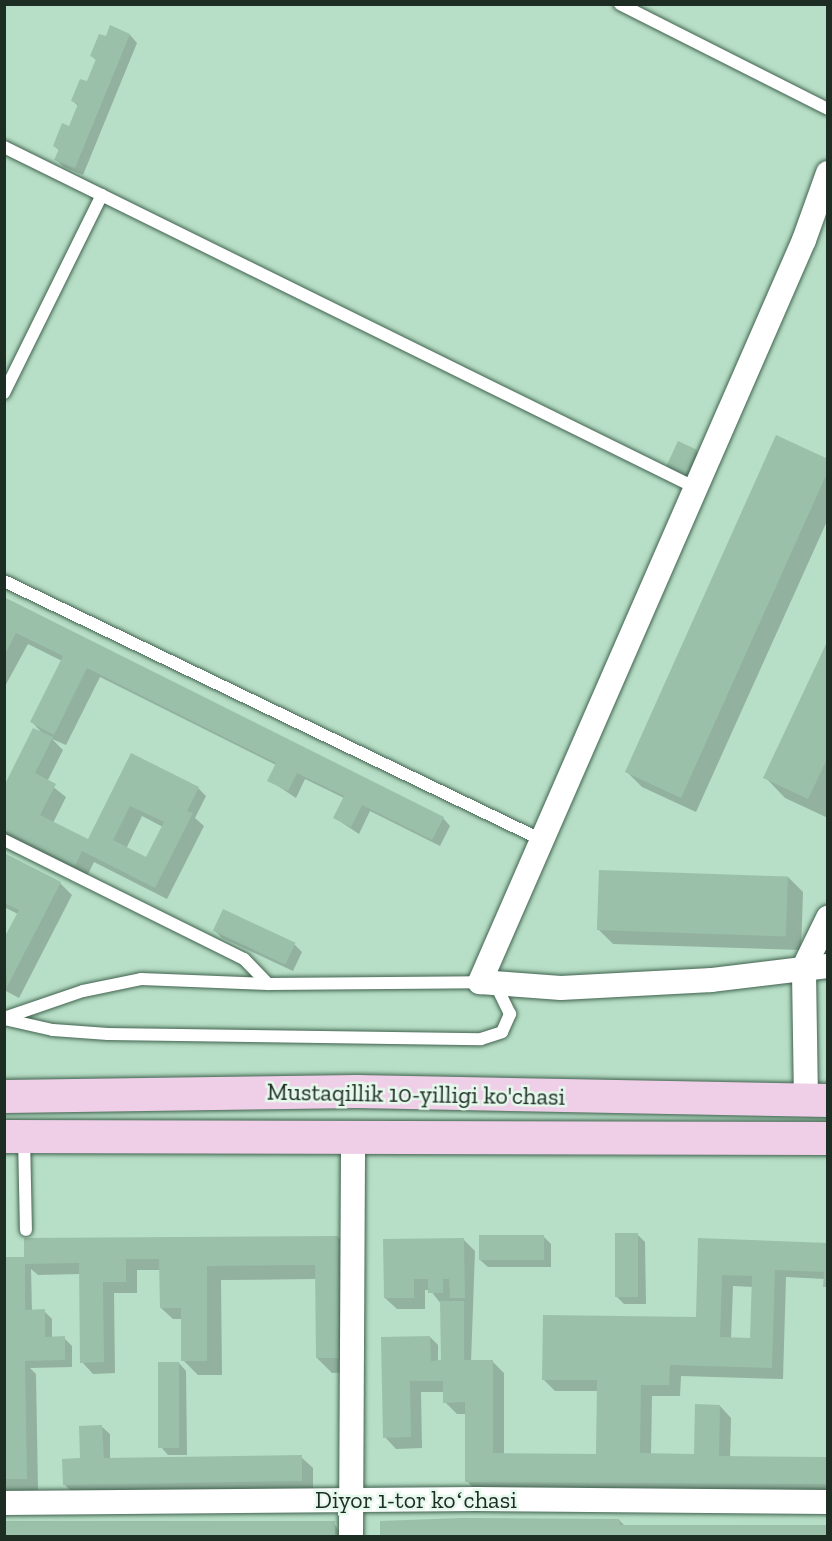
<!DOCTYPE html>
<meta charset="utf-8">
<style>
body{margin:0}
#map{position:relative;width:832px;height:1541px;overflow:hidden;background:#b7dec6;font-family:"Zilla Slab",serif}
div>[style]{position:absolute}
.shadow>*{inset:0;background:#0003;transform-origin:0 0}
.building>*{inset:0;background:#9ac0a9;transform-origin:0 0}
.roads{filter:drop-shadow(0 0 2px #41634f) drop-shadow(0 0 2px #41634f)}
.service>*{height:12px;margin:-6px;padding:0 6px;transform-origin:6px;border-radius:6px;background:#fff}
.minor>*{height:24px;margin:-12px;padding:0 12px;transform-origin:12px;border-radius:12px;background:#fff}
.secondary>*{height:33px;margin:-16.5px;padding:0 16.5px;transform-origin:16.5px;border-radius:16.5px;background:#efcfe7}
span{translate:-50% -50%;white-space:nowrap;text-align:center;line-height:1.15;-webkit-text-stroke:5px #e6f9ed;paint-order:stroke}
.street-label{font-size:24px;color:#1e2d24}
.frame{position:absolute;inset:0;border:6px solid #1e2d24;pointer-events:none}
</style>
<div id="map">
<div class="shadow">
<i style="clip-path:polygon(130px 35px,137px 43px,83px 175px,64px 167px,56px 160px,60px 151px,54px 146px,70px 128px,78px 106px,73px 101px,88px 83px,97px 61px,92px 56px,106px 38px)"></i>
<i style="clip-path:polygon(696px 451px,700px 455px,687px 482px,669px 474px)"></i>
<i style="clip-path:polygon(828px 460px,828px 519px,696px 812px,642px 787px,627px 772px)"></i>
<i style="clip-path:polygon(evenodd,4px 599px,443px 818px,450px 826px,440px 846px,370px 811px,359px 834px,335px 818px,344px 798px,305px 779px,296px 798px,269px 780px,276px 765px,100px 677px,66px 745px,52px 739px,63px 750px,47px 782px,66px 797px,53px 823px,89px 841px,131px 755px,198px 788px,206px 796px,195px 818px,204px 826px,167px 899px,94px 862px,87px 876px,4px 835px,4px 789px,43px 734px,32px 722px,62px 661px,28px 644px,4px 688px,4px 599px,142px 816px,163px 827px,147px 859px,126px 849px,142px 816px)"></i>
<i style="clip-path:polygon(828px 644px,828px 818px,785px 798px,765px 777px)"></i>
<i style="clip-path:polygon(4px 854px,60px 883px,72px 895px,19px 998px,4px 990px,4px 942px,18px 914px,4px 907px)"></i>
<i style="clip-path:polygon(788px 877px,803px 892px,801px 950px,613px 944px,598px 929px)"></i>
<i style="clip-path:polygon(215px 931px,294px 944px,302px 952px,293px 971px,222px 938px)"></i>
<i style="clip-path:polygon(638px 1235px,645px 1242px,646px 1304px,624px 1304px,616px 1296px)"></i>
<i style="clip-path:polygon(543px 1236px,551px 1244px,551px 1267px,488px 1267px,480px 1260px)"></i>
<i style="clip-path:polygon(338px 1237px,353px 1252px,354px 1372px,332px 1373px,317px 1358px,316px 1279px,221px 1280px,222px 1375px,198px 1375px,183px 1360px,182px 1319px,173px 1319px,161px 1308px,161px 1270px,137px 1270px,137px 1293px,114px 1293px,115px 1373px,93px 1374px,82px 1362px,80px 1274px,38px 1275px,31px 1269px,32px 1311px,44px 1311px,52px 1319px,52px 1338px,64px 1338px,72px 1346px,72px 1367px,30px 1368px,36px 1374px,38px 1490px,4px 1490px,4px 1259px)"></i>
<i style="clip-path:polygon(evenodd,463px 1239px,475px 1251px,471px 1362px,493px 1362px,504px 1373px,504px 1455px,598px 1455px,598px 1391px,555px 1391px,543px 1379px,697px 1318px,700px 1240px,828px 1244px,828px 1289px,825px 1279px,786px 1277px,783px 1379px,681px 1376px,680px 1396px,652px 1396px,651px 1455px,696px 1456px,720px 1406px,731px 1418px,730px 1458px,828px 1458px,828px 1495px,478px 1493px,467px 1481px,466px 1414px,457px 1414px,445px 1402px,445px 1392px,421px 1392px,422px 1448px,396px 1449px,385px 1437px,430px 1337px,438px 1345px,438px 1362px,445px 1362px,442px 1305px,430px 1290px,425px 1290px,425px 1309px,397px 1309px,385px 1298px,463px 1239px,733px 1286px,753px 1287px,752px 1340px,731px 1339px,733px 1286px)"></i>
<i style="clip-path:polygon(179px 1363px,186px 1371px,187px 1455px,168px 1455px,161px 1447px)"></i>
<i style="clip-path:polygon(102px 1427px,110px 1434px,110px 1460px,301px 1457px,313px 1468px,313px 1492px,72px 1492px,64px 1484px)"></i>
<i style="clip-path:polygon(619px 1520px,625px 1526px,828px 1527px,828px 1536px,382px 1536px,382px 1523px)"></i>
<i style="left:334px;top:1523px;width:15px;height:330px;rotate:58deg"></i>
</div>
<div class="building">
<i style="clip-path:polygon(110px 25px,130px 34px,75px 168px,54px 160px,59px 149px,53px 146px,62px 123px,69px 126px,78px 104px,71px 101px,80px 79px,87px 81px,96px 59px,90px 56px,99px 34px,106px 36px)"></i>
<i style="clip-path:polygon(776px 435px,828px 459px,828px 471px,681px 798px,625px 772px)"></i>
<i style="left:678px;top:441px;width:21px;height:33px;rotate:25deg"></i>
<i style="clip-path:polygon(4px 597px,444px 817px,432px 840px,362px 805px,351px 827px,333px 818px,344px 796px,297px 773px,288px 791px,267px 781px,276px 763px,87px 668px,54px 735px,30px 722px,63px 656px,16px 633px,4px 656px)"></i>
<i style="clip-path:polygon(828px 640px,828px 757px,808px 799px,763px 778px)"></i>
<i style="clip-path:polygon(evenodd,33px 728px,53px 737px,35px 773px,56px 784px,40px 815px,88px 839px,131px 753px,199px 787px,187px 811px,193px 813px,155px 888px,82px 851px,75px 866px,4px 830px,4px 786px,33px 728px,130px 806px,164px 822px,146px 857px,113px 840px,130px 806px)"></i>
<i style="clip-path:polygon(4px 853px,61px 882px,7px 987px,4px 938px,19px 910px,4px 903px)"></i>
<i style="left:599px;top:870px;width:189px;height:60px;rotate:2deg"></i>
<i style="left:223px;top:909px;width:80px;height:24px;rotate:25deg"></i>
<i style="left:615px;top:1233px;width:23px;height:64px"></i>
<i style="left:479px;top:1235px;width:65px;height:25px"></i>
<i style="clip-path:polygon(338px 1236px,339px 1358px,316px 1358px,315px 1265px,207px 1266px,207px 1361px,181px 1361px,181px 1308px,160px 1308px,159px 1259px,126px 1259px,126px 1282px,103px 1282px,104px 1362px,80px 1363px,79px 1263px,25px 1264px,25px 1310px,45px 1309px,45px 1337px,65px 1336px,65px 1360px,25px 1361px,27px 1479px,4px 1479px,4px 1257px,24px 1257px,24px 1238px)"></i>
<i style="clip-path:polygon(464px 1238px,465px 1298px,450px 1298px,449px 1279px,443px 1279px,443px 1293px,428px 1293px,428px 1279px,414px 1279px,414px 1298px,384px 1298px,383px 1239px)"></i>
<i style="clip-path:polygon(evenodd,698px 1238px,828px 1243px,828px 1287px,823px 1287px,824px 1272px,775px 1270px,772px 1368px,670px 1365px,669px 1385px,641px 1385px,640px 1453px,694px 1454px,695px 1404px,720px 1405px,719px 1456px,828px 1457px,828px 1484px,465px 1482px,465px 1402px,443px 1403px,443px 1381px,410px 1381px,411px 1437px,383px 1438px,381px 1337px,430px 1336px,431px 1361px,441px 1360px,440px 1301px,464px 1301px,464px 1360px,493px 1360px,493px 1453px,596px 1454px,597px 1380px,542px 1380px,543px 1315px,696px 1317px,698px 1238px,722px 1275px,752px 1276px,750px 1338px,720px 1337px,722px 1275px)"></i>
<i style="left:158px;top:1362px;width:21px;height:86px"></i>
<i style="clip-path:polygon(102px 1425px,104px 1458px,302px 1455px,302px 1481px,63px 1485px,62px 1459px,80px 1458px,79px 1426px)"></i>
<i style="clip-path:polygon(461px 1518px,619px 1519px,620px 1525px,828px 1525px,828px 1536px,380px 1536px,380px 1521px)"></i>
<i style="left:335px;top:1521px;width:15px;height:331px;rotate:90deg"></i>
</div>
<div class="roads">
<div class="service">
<i style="left:620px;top:4px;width:233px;rotate:26.8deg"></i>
<i style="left:4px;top:147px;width:769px;rotate:26.23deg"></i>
<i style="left:4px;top:393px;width:221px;rotate:-63.7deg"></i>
<i style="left:4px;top:581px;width:597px;rotate:25.71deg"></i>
<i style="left:4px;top:840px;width:268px;rotate:26.4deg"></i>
<i style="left:244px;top:959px;width:35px;rotate:46deg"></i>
<i style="left:268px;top:984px;width:212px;rotate:-0.5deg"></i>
<i style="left:4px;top:1018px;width:83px;rotate:-18.9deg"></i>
<i style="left:83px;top:991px;width:59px;rotate:-11.7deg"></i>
<i style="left:141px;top:979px;width:127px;rotate:2.3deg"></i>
<i style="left:4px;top:1019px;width:50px;rotate:12.7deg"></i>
<i style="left:53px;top:1030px;width:55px;rotate:4.2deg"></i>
<i style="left:108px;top:1034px;width:373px;rotate:0.8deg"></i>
<i style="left:481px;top:1039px;width:22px;rotate:-18deg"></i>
<i style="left:502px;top:1032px;width:20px;rotate:-66deg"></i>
<i style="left:510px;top:1014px;width:32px;rotate:-116deg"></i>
<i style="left:24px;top:1137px;width:93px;rotate:88.8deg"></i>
</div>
<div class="minor">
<i style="left:828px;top:173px;width:71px;rotate:109.7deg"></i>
<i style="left:804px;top:240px;width:810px;rotate:113.59deg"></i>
<i style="left:480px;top:982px;width:81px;rotate:4.2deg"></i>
<i style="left:561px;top:988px;width:151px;rotate:-3deg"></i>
<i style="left:712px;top:980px;width:117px;rotate:-6.9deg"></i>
<i style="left:806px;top:1100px;width:133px;rotate:-90.9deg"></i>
<i style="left:804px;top:967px;width:55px;rotate:-63.9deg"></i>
<i style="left:4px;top:1503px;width:472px;rotate:-0.5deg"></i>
<i style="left:476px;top:1499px;width:352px;rotate:0.5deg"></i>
<i style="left:351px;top:1536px;width:401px;rotate:-89.7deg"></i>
</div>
<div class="secondary">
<i style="left:4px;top:1096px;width:352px;rotate:-0.8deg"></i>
<i style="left:356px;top:1091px;width:472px;rotate:1.1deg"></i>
<i style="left:4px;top:1136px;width:824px;rotate:0.14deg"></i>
</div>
</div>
<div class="street-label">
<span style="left:416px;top:1094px;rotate:1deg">Mustaqillik 10-yilligi ko'chasi</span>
<span style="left:416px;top:1500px">Diyor 1-tor koʻchasi</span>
</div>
<div class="frame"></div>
</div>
